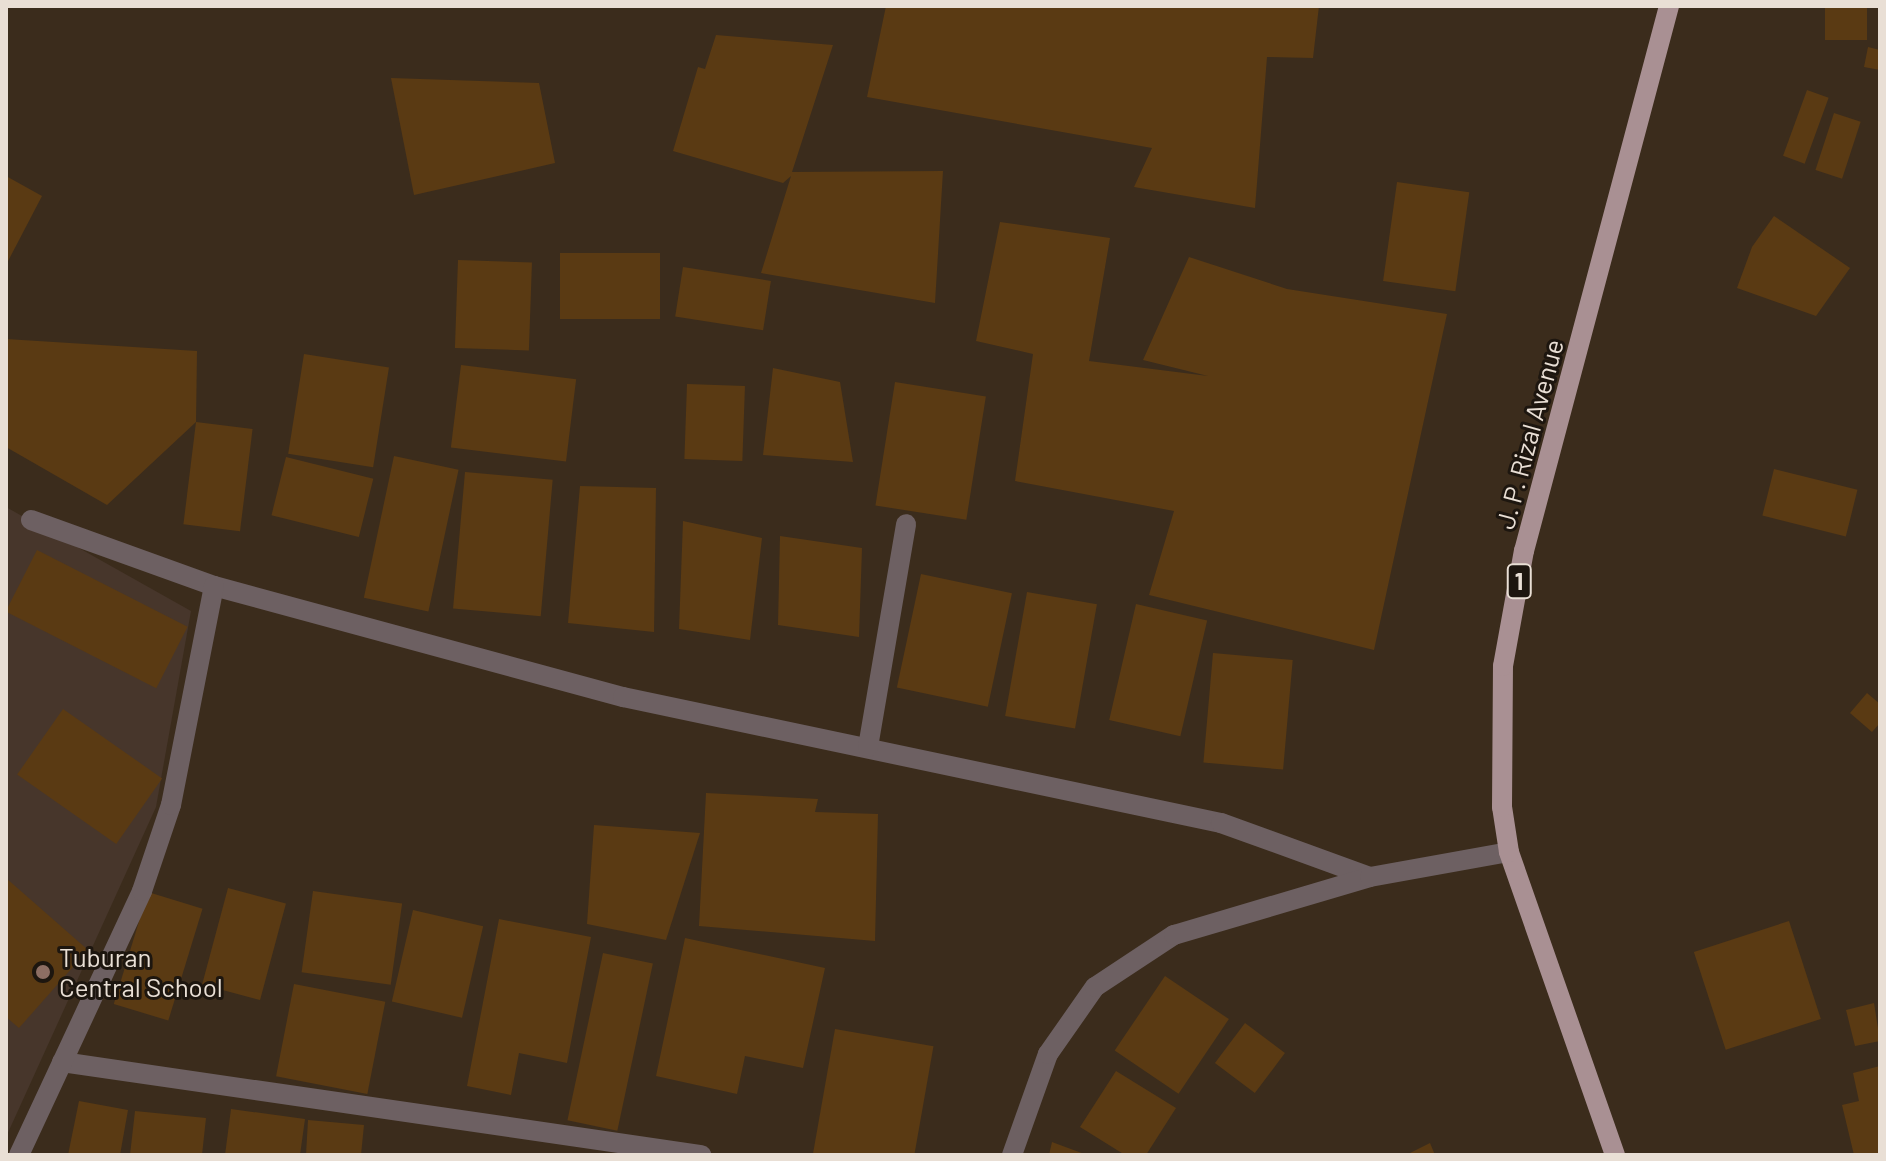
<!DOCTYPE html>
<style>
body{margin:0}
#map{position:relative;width:1886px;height:1161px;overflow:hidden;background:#3b2c1c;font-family:Barlow,sans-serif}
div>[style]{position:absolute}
.education>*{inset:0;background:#47362b}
.building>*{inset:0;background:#5a3a13;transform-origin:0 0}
.minor>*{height:20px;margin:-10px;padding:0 10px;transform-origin:10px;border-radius:10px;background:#6d6062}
.major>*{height:20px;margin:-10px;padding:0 10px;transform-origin:10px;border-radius:10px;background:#a99093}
.dots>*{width:22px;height:22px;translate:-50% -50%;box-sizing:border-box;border:4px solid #1d160f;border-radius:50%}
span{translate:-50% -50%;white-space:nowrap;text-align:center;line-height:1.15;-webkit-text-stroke:6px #1d160f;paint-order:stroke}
.shield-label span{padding:2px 6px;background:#1d160f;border:2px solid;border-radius:6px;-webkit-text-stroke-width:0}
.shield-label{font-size:24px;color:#e9dfd5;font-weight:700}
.street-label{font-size:26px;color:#e9dfd5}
.poi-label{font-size:26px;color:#e9dfd5}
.left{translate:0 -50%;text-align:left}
.frame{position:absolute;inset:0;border:8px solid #e9dfd5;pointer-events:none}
</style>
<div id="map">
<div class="education">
<i style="clip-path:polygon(6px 507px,191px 611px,156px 807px,6px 1137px)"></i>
</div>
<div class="building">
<i style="clip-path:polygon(886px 6px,1319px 6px,1313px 58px,1267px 57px,1255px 208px,1134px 187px,1152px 148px,867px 97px)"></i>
<i style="left:1825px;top:6px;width:42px;height:34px"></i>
<i style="clip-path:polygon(716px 35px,833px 45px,792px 172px,943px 171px,935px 303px,761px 273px,791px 176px,783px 183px,673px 151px,698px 67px,705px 69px)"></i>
<i style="clip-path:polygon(1868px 47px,1880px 50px,1880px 70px,1864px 67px)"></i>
<i style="clip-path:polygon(391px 78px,539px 83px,555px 163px,414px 195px)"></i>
<i style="left:1807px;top:90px;width:23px;height:70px;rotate:20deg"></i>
<i style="left:1834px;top:113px;width:28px;height:60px;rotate:18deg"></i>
<i style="clip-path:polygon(6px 176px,42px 196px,6px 265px)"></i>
<i style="left:1397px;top:182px;width:73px;height:100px;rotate:8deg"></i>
<i style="clip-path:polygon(1774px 216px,1850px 268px,1816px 316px,1737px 288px,1752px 247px)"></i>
<i style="clip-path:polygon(1000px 222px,1110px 238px,1089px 361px,1208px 376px,1143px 360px,1189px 257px,1287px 289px,1447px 314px,1374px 650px,1149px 595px,1174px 511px,1015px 481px,1033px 354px,976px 341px)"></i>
<i style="left:560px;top:253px;width:100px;height:66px"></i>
<i style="left:458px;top:260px;width:74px;height:88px;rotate:2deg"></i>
<i style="left:683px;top:267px;width:89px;height:50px;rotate:9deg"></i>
<i style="clip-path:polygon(6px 339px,197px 351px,196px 422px,107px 505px,6px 447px)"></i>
<i style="left:304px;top:354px;width:86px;height:101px;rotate:9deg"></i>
<i style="left:461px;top:365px;width:116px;height:83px;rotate:7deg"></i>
<i style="clip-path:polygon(773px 368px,840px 382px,853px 462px,763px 455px)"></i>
<i style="left:895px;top:382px;width:92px;height:125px;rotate:9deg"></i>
<i style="left:687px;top:384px;width:58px;height:75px;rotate:2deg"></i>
<i style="left:196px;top:422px;width:57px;height:103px;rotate:7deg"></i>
<i style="left:394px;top:456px;width:66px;height:145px;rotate:12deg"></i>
<i style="left:286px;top:457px;width:90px;height:60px;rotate:14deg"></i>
<i style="left:1774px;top:469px;width:86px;height:48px;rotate:14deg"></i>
<i style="left:465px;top:472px;width:88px;height:137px;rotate:5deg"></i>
<i style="clip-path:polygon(580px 486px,656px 488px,654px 632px,568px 623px)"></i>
<i style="clip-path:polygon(683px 521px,762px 538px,750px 640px,679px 629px)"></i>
<i style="clip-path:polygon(780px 536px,862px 548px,859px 637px,778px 625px)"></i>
<i style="left:37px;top:550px;width:169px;height:69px;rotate:27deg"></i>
<i style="left:921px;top:574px;width:93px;height:116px;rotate:12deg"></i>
<i style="left:1027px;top:592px;width:71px;height:126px;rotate:10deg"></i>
<i style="left:1136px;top:604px;width:73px;height:119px;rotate:13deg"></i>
<i style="left:1213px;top:653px;width:80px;height:110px;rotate:5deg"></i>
<i style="clip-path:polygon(1867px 693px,1880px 704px,1880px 723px,1872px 732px,1850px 713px)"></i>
<i style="left:63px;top:709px;width:121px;height:80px;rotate:35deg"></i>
<i style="clip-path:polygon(706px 793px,818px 799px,815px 812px,878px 814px,875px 941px,699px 926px)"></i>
<i style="clip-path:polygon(594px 825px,700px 833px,666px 940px,587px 924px)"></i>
<i style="clip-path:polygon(6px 878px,88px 950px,19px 1028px,6px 1017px)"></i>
<i style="left:228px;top:888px;width:60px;height:100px;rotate:15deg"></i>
<i style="left:313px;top:891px;width:90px;height:82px;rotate:8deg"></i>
<i style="left:148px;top:892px;width:57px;height:117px;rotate:17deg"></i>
<i style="left:413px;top:910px;width:72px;height:94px;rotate:13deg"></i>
<i style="clip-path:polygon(499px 919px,591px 937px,567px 1063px,519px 1053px,511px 1095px,467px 1086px)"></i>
<i style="left:1789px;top:921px;width:103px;height:100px;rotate:72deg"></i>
<i style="clip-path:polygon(685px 938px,825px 968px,803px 1068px,745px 1056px,737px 1094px,656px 1076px)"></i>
<i style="left:603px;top:953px;width:51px;height:171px;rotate:12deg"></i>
<i style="left:1165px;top:976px;width:77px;height:90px;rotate:34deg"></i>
<i style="left:294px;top:984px;width:93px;height:94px;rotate:11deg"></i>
<i style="clip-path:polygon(1874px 1003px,1880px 1041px,1855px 1046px,1846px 1010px)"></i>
<i style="left:1245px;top:1023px;width:50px;height:50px;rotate:37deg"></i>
<i style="left:835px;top:1029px;width:100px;height:126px;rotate:10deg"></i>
<i style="clip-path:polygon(1880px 1066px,1880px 1155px,1854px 1155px,1842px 1105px,1859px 1101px,1853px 1073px)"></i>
<i style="clip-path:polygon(1116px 1071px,1176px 1108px,1146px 1155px,1125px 1155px,1080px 1127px)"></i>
<i style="clip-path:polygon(79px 1101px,128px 1110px,120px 1155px,68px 1155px)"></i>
<i style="clip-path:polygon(231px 1109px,305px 1119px,300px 1155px,225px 1155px)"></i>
<i style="clip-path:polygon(135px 1111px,206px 1118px,202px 1155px,130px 1155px)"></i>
<i style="clip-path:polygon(308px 1120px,364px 1125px,361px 1155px,306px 1155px)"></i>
<i style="clip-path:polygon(1052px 1142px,1087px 1155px,1049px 1155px)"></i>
<i style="clip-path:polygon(1430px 1143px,1435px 1155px,1406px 1155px)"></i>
</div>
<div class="minor">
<i style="left:31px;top:520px;width:195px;rotate:19.8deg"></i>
<i style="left:214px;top:586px;width:424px;rotate:15.2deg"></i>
<i style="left:623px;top:697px;width:611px;rotate:11.9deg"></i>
<i style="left:1221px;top:823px;width:158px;rotate:19.9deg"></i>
<i style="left:868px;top:747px;width:226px;rotate:-80.3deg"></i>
<i style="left:62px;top:1062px;width:646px;rotate:8.28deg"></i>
<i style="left:19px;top:1155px;width:291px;rotate:-65deg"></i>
<i style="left:142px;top:891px;width:91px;rotate:-71.4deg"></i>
<i style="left:171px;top:805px;width:223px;rotate:-78.9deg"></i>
<i style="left:1012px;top:1155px;width:107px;rotate:-70.4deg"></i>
<i style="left:1048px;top:1054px;width:82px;rotate:-55deg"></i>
<i style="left:1095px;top:987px;width:95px;rotate:-33.4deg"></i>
<i style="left:1174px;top:935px;width:204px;rotate:-16.5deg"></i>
<i style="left:1370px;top:877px;width:141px;rotate:-10.2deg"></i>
</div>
<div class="major">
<i style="left:1615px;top:1155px;width:321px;rotate:-109.3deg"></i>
<i style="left:1509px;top:852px;width:46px;rotate:-98.8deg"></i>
<i style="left:1502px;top:807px;width:141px;rotate:-89.6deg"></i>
<i style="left:1503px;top:666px;width:117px;rotate:-79.7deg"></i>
<i style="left:1524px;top:551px;width:564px;rotate:-75.1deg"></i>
</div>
<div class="dots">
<i style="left:43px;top:972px;background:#8d6e63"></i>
</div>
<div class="shield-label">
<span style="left:1519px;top:581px">1</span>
</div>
<div class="street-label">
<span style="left:1529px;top:434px;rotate:-75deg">J. P. Rizal Avenue</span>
</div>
<div class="poi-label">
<span class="left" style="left:59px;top:972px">Tuburan<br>Central School</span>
</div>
<div class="frame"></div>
</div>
